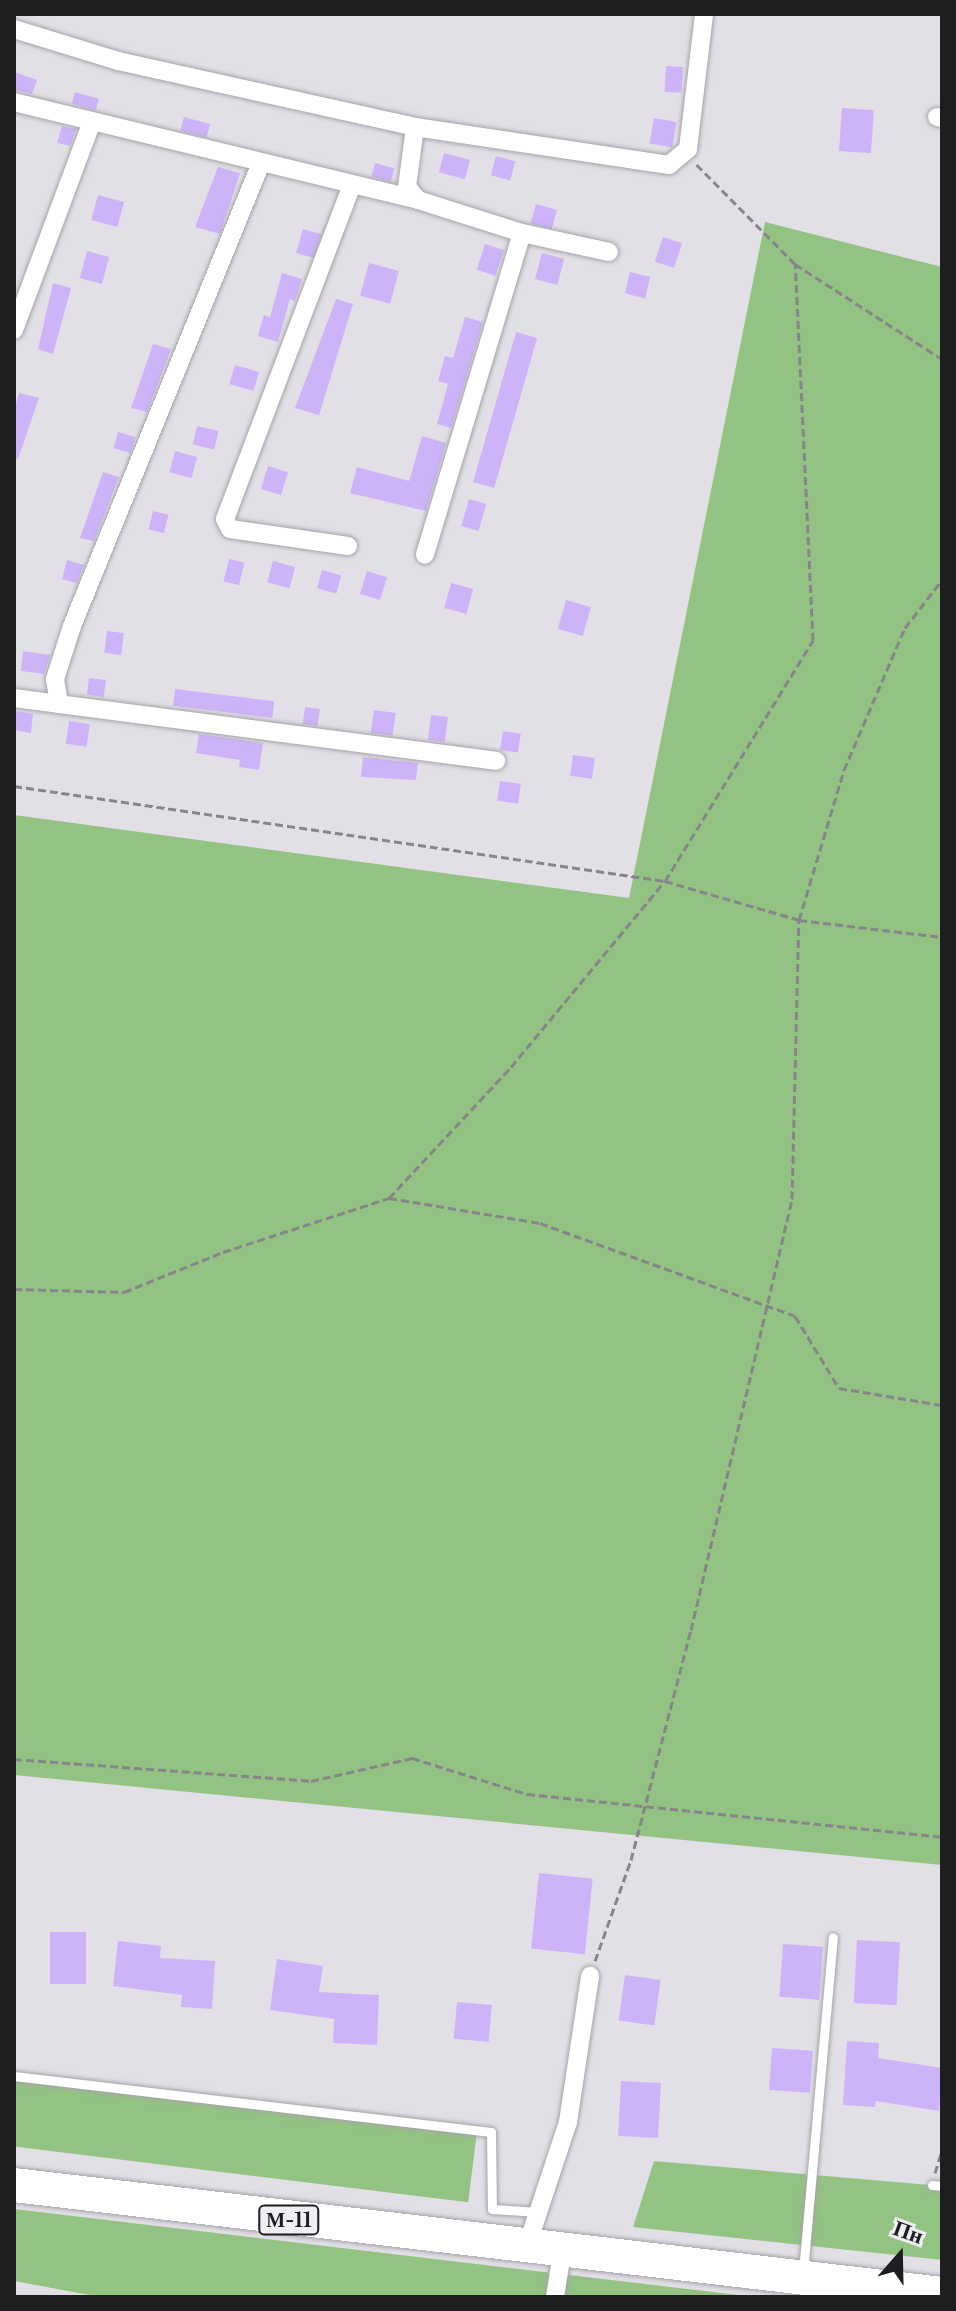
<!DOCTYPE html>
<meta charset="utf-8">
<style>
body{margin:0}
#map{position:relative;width:956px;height:2311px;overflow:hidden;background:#e2e0e6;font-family:"Libre Baskerville",serif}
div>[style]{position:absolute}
.green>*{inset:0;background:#93c382;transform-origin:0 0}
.building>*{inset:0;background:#cdb4f8;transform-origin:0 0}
.path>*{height:3px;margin-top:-1.5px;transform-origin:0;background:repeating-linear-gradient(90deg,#878589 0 8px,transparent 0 12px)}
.roads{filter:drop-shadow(0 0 2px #a5a3a8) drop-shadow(0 0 2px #a5a3a8)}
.lane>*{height:9px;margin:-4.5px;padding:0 4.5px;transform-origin:4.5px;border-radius:4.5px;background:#fff}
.street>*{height:18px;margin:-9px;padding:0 9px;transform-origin:9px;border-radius:9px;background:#fff}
.highway>*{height:34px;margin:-17px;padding:0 17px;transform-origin:17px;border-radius:17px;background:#fff}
span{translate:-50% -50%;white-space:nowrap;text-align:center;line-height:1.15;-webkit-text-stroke:6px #efeef3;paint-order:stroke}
.shield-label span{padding:2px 6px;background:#efeef3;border:2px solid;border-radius:6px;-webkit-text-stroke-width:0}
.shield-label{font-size:20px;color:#1e1d1f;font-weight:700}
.frame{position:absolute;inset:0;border:16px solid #1e1d1f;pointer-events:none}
.north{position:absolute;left:860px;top:2215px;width:80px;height:80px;-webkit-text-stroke:6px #efeef3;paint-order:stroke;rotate:20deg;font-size:22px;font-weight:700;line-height:32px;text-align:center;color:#1e1d1f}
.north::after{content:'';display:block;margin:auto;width:28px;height:36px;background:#1e1d1f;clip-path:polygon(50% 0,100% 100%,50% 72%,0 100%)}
</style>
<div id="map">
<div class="green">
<i style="clip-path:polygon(765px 222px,942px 267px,942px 1865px,14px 1775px,14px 815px,629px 898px)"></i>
<i style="left:14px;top:2078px;width:466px;height:68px;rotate:7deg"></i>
<i style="clip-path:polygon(654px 2161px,942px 2186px,942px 2260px,633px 2227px)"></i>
<i style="clip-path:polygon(14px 2209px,755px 2297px,100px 2297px,14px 2281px)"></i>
</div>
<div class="building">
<i style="left:666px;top:66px;width:17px;height:26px;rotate:3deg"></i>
<i style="clip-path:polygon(14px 72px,37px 80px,32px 94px,14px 90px)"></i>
<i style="left:75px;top:92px;width:25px;height:12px;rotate:16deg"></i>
<i style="left:842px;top:108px;width:32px;height:43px;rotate:4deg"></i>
<i style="left:184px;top:117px;width:27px;height:14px;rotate:15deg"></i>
<i style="left:654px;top:118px;width:23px;height:26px;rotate:10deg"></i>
<i style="clip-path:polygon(62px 126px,76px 129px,70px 146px,57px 143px)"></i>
<i style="left:444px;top:153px;width:27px;height:20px;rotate:15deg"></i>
<i style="left:496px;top:156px;width:20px;height:20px;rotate:15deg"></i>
<i style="left:375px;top:163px;width:20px;height:14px;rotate:15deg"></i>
<i style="clip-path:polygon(218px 167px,240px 173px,220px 234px,195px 227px)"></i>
<i style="left:98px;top:195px;width:27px;height:26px;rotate:15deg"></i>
<i style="left:536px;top:204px;width:22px;height:20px;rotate:16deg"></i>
<i style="left:303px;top:229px;width:19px;height:25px;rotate:16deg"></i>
<i style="left:663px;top:237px;width:20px;height:26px;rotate:18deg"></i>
<i style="left:485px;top:244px;width:20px;height:27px;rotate:18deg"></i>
<i style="left:87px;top:251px;width:23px;height:28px;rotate:15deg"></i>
<i style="left:542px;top:253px;width:23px;height:27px;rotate:15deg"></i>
<i style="left:369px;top:263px;width:31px;height:34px;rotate:15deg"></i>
<i style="left:630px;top:272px;width:21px;height:22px;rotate:14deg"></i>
<i style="clip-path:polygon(282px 273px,302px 279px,295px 301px,290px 299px,278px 342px,258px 336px,264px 315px,270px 317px)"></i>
<i style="clip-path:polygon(53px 283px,71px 288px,53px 354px,38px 349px)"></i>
<i style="clip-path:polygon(336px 299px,353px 304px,319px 415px,295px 408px)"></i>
<i style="clip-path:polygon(465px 317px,483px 322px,451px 428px,437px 424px,448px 384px,438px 381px,445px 356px,453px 358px)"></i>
<i style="left:516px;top:332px;width:22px;height:156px;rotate:16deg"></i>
<i style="clip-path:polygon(153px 344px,171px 349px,147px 412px,131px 408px)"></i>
<i style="left:235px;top:365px;width:25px;height:20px;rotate:16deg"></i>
<i style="clip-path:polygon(19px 393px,39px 398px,18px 459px,14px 458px,14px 411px)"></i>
<i style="left:197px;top:426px;width:22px;height:19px;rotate:13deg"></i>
<i style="left:118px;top:432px;width:18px;height:17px;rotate:16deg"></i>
<i style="clip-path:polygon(422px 436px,446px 443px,426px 511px,350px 493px,357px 467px,409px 481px)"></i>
<i style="left:175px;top:451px;width:23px;height:22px;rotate:15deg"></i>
<i style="left:268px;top:466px;width:21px;height:24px;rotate:17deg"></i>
<i style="clip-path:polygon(103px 472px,119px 477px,94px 541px,80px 538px)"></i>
<i style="left:469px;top:499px;width:18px;height:28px;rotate:16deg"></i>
<i style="left:153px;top:511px;width:16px;height:19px;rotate:14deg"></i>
<i style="left:229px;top:559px;width:16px;height:23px;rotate:14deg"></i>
<i style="clip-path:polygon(67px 560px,84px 565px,77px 583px,62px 579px)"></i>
<i style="left:273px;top:561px;width:23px;height:22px;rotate:15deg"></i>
<i style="left:322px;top:570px;width:20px;height:19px;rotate:15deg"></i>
<i style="left:367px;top:571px;width:21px;height:24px;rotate:17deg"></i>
<i style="left:451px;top:583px;width:23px;height:26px;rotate:15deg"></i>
<i style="left:566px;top:600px;width:26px;height:30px;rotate:16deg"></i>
<i style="left:107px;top:631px;width:17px;height:22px;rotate:7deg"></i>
<i style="clip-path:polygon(23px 651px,50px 655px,44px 674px,21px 671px)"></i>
<i style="left:89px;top:678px;width:17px;height:17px;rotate:7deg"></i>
<i style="left:175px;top:689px;width:100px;height:17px;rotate:7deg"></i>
<i style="left:305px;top:707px;width:15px;height:17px;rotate:8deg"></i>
<i style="left:374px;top:710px;width:22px;height:23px;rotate:8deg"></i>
<i style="clip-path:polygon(14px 711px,33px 714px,31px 733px,14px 730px)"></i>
<i style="left:431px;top:715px;width:17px;height:25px;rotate:7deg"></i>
<i style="left:69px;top:721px;width:21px;height:23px;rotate:8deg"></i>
<i style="left:503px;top:731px;width:18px;height:19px;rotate:9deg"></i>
<i style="clip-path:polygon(199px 734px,263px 743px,259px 770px,239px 767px,240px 760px,196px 753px)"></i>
<i style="left:573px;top:755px;width:22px;height:21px;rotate:8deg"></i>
<i style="clip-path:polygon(363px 757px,418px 763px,416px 780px,361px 777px)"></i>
<i style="left:500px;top:781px;width:21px;height:20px;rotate:8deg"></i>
<i style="left:539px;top:1873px;width:54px;height:76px;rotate:6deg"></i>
<i style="left:50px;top:1932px;width:36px;height:52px"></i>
<i style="left:857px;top:1940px;width:43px;height:63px;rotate:3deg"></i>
<i style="clip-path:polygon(118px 1941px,161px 1946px,160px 1958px,215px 1961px,212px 2009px,181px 2007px,182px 1995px,113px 1986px)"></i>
<i style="left:783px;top:1944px;width:40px;height:53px;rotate:4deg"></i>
<i style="clip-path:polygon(277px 1959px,323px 1966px,319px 1992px,379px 1995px,377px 2045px,333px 2043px,334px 2019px,270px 2010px)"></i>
<i style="left:625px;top:1975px;width:36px;height:46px;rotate:8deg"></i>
<i style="left:457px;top:2002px;width:35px;height:37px;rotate:5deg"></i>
<i style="clip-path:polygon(847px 2041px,879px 2043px,878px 2058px,942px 2068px,939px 2111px,876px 2101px,875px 2107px,843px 2105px)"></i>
<i style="left:772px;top:2048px;width:41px;height:42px;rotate:4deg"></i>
<i style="left:621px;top:2081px;width:40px;height:55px;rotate:3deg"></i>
</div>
<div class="path">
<i style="left:795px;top:264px;width:175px;rotate:32.9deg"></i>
<i style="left:14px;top:786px;width:658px;rotate:8.3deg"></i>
<i style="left:665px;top:881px;width:140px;rotate:16.2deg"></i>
<i style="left:799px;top:920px;width:144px;rotate:6.8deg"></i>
<i style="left:389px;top:1198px;width:179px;rotate:-47deg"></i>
<i style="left:511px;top:1067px;width:241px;rotate:-50.4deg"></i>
<i style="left:665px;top:881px;width:283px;rotate:-58.4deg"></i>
<i style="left:813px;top:640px;width:376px;rotate:-92.7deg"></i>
<i style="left:795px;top:264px;width:141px;rotate:-134.7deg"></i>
<i style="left:14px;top:1289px;width:110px;rotate:1.6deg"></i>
<i style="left:124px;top:1292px;width:107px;rotate:-22deg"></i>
<i style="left:223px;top:1252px;width:175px;rotate:-18deg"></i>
<i style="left:389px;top:1198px;width:153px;rotate:9.4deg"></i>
<i style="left:540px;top:1223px;width:271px;rotate:20deg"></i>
<i style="left:795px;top:1316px;width:84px;rotate:58.6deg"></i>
<i style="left:839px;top:1388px;width:104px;rotate:9.4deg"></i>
<i style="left:14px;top:1759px;width:298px;rotate:4.2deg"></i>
<i style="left:311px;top:1781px;width:104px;rotate:-12.8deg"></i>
<i style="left:412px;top:1758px;width:121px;rotate:17.4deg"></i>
<i style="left:527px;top:1794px;width:417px;rotate:5.9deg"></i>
<i style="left:595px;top:1961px;width:107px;rotate:-70.4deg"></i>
<i style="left:631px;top:1860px;width:238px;rotate:-75.4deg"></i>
<i style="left:691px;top:1630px;width:443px;rotate:-76.8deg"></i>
<i style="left:792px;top:1199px;width:279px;rotate:-88.6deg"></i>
<i style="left:799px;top:920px;width:157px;rotate:-73.3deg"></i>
<i style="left:844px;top:770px;width:155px;rotate:-66.8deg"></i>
<i style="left:905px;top:628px;width:61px;rotate:-52.4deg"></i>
<i style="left:935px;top:2173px;width:24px;rotate:-73deg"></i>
</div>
<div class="roads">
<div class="lane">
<i style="left:14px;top:2076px;width:480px;rotate:6.7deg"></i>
<i style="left:491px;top:2132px;width:77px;rotate:89.3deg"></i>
<i style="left:492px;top:2209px;width:47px;rotate:3.7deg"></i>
<i style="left:932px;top:2185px;width:10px;rotate:6deg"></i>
<i style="left:803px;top:2272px;width:336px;rotate:-84.9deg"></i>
</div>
<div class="street">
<i style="left:14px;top:29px;width:109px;rotate:17.1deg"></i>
<i style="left:118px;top:61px;width:304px;rotate:12.5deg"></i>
<i style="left:415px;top:127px;width:257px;rotate:8.5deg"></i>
<i style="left:669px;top:165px;width:25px;rotate:-40deg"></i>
<i style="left:688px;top:149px;width:136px;rotate:-83.2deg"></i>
<i style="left:14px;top:102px;width:416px;rotate:13.6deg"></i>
<i style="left:418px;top:200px;width:109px;rotate:17.6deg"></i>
<i style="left:522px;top:233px;width:336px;rotate:106.8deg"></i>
<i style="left:937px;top:117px;width:5px;rotate:11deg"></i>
<i style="left:415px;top:127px;width:61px;rotate:97.6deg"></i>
<i style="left:407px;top:187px;width:17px;rotate:50deg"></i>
<i style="left:522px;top:233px;width:89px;rotate:12.3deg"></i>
<i style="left:14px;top:330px;width:220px;rotate:-69.5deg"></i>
<i style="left:348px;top:546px;width:119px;rotate:-171.8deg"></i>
<i style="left:230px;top:529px;width:11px;rotate:-117deg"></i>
<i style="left:225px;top:519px;width:354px;rotate:-69.2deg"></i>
<i style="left:14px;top:698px;width:45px;rotate:7.6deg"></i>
<i style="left:59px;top:704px;width:25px;rotate:-99deg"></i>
<i style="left:55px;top:679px;width:56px;rotate:-72.2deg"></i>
<i style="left:72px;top:626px;width:499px;rotate:-67.8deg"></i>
<i style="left:59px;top:704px;width:441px;rotate:7.4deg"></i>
<i style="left:526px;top:2249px;width:134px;rotate:-71.7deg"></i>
<i style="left:568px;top:2122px;width:148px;rotate:-81.4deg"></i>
<i style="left:555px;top:2297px;width:45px;rotate:-81deg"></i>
</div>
<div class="highway">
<i style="left:14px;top:2185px;width:934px;rotate:6.7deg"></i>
</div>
</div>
<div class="shield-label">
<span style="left:289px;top:2220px">М-11</span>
</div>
<div class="frame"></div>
<div class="north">Пн</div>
</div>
